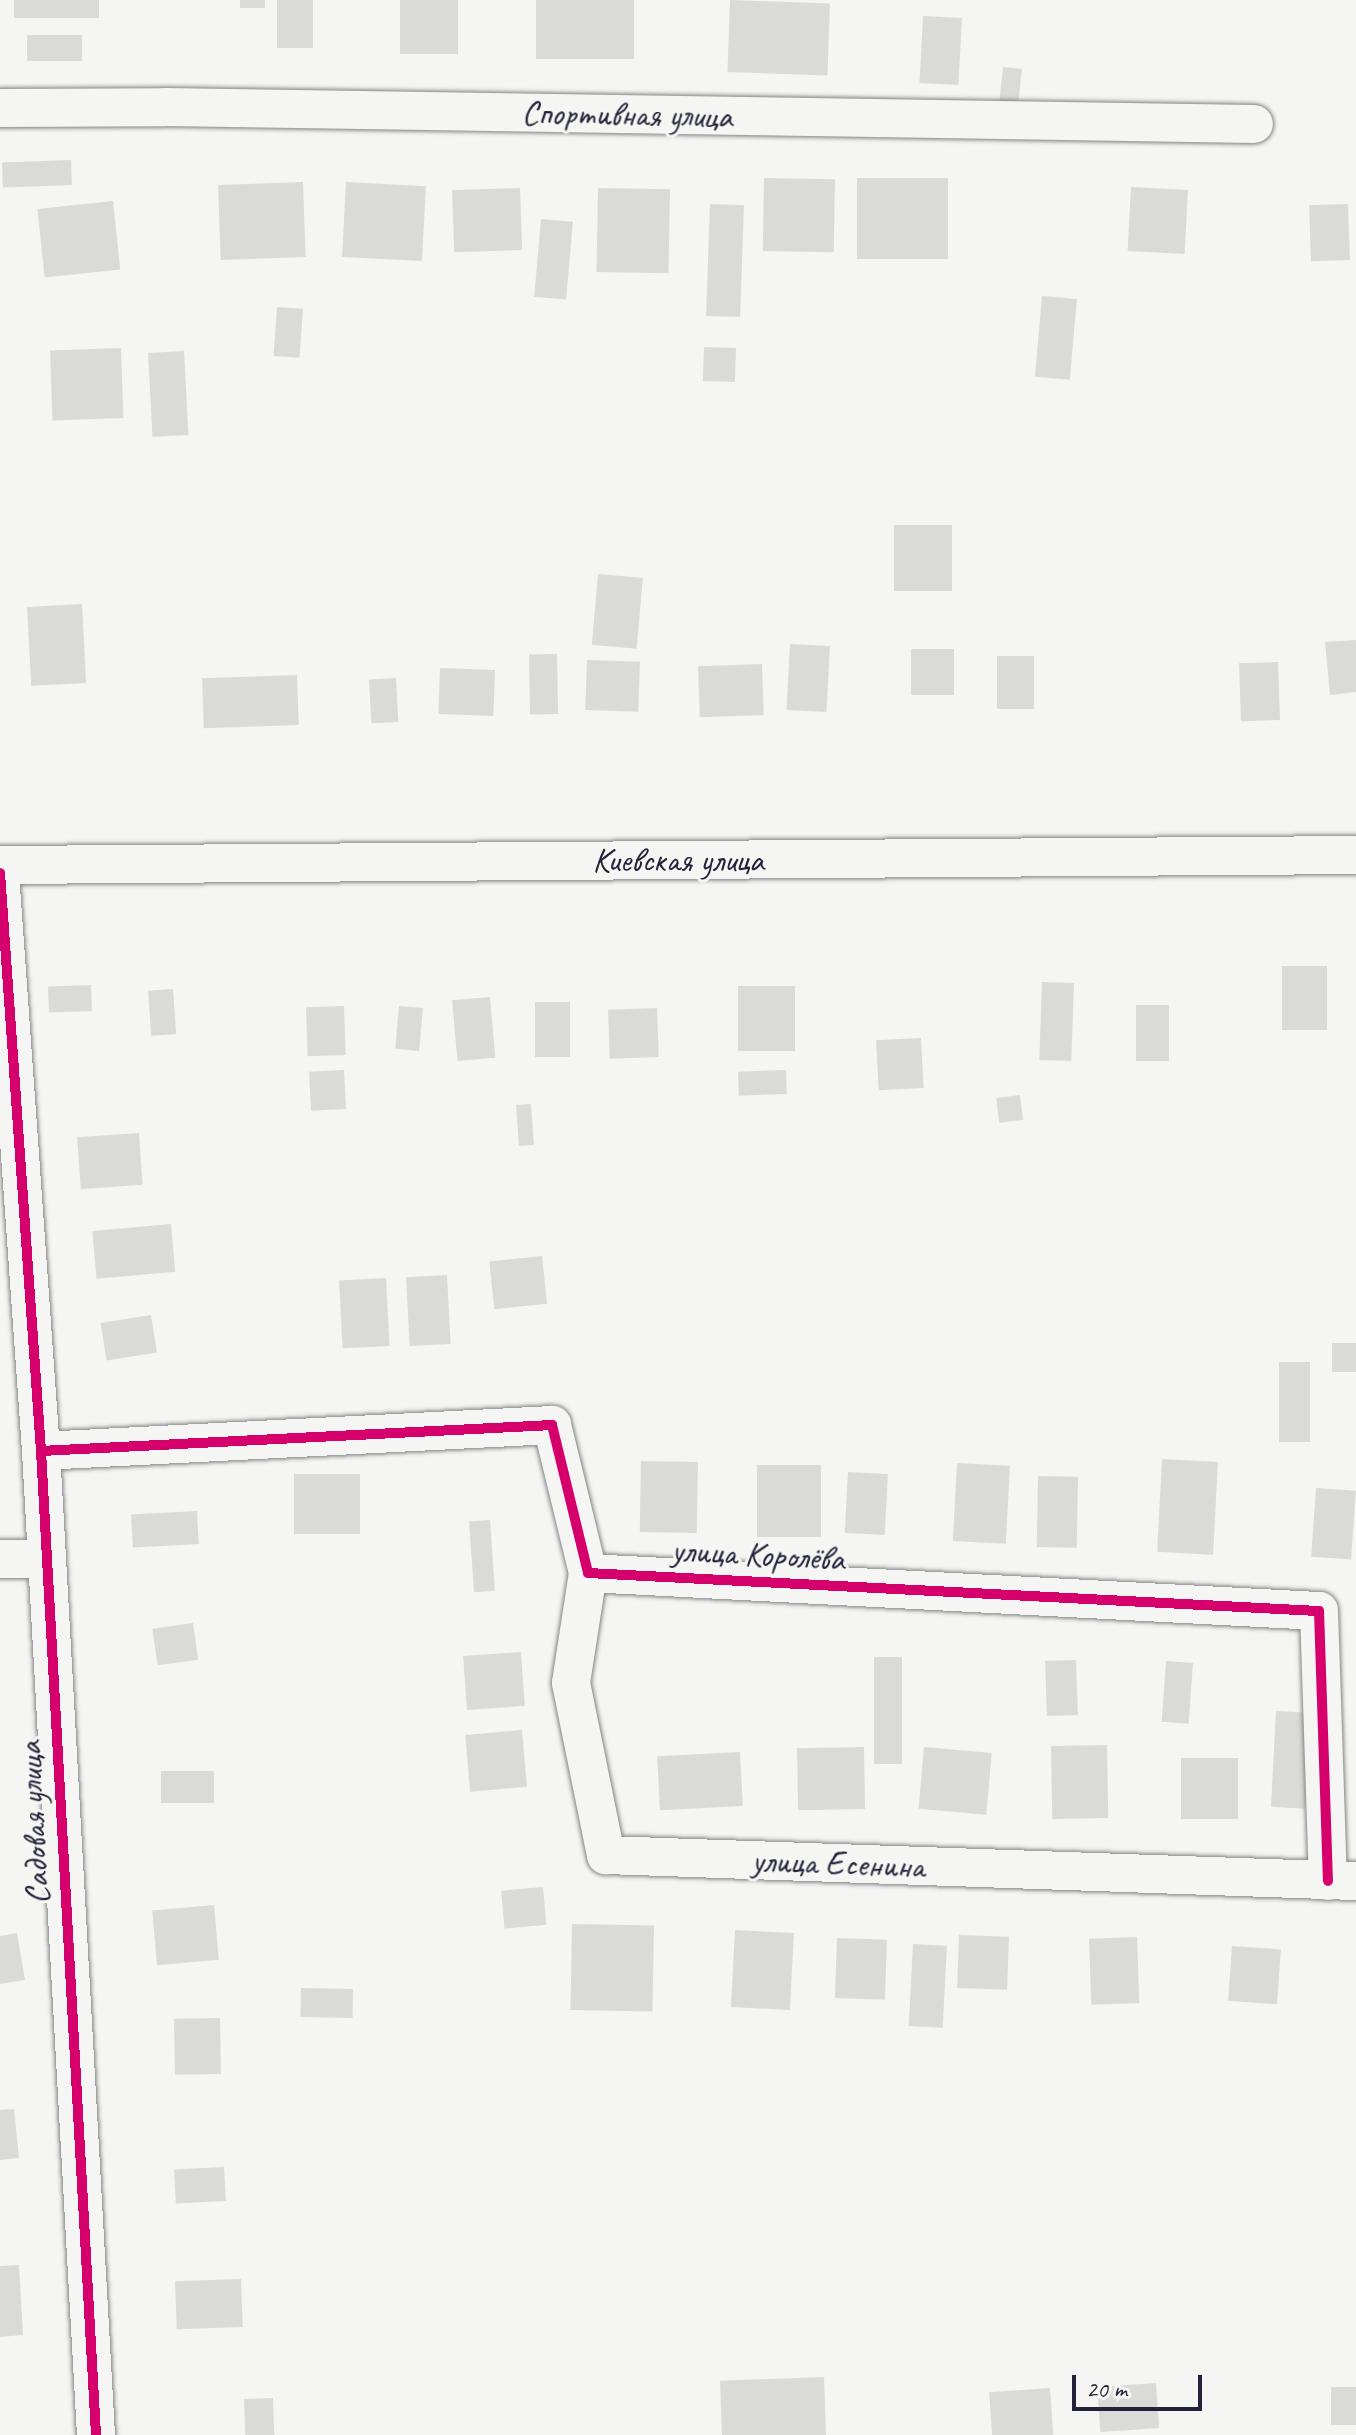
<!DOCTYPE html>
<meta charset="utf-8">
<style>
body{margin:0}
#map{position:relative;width:1356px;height:2435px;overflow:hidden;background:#f5f5f3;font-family:Caveat,sans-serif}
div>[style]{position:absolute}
.building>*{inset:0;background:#dadad9;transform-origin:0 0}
.roads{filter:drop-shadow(0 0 2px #858589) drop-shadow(0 0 2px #858589)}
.street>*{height:38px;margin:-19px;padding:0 19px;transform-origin:19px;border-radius:19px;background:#f5f5f3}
.cycleway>*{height:10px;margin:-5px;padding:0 5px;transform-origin:5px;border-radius:5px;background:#d6006c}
span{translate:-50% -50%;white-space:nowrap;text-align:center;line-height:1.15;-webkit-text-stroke:6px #f6f6f2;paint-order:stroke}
.street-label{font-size:34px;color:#22223b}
.scale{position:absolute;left:1072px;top:2375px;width:130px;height:36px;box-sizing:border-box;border:4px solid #22223b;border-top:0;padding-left:10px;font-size:24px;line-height:28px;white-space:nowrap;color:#22223b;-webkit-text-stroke:6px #f6f6f2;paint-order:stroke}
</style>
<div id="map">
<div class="building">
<i style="left:14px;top:0;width:85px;height:18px"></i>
<i style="left:240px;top:0;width:25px;height:8px"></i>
<i style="left:277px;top:0;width:36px;height:48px"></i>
<i style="left:400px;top:0;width:58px;height:54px"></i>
<i style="left:536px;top:0;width:98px;height:59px"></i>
<i style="left:730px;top:0;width:100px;height:72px;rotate:2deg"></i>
<i style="left:923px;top:16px;width:39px;height:67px;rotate:3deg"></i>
<i style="left:82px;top:35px;width:26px;height:55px;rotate:90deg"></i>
<i style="left:1003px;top:67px;width:19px;height:39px;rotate:6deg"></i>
<i style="left:71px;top:160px;width:25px;height:69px;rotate:88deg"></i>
<i style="left:764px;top:178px;width:71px;height:73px;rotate:1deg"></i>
<i style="left:857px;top:178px;width:91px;height:81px"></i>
<i style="left:303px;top:182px;width:75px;height:85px;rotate:88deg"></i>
<i style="left:346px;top:182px;width:80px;height:75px;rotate:3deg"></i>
<i style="left:1131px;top:187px;width:57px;height:64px;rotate:3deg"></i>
<i style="left:520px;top:188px;width:62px;height:68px;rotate:88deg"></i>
<i style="left:598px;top:188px;width:72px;height:84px;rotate:1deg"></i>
<i style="left:113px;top:201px;width:69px;height:76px;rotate:84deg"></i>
<i style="left:710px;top:204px;width:34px;height:112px;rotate:2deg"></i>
<i style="left:1348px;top:204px;width:56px;height:39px;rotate:88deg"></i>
<i style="left:541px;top:219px;width:32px;height:78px;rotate:5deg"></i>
<i style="left:1042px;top:296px;width:35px;height:81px;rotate:5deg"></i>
<i style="left:277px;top:307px;width:26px;height:49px;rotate:4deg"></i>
<i style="left:704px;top:347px;width:32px;height:34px;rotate:2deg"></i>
<i style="left:121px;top:348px;width:70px;height:71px;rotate:88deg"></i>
<i style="left:184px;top:351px;width:84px;height:36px;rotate:87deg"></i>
<i style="left:894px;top:525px;width:58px;height:66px"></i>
<i style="left:598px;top:574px;width:45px;height:71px;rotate:5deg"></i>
<i style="left:82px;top:604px;width:79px;height:55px;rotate:87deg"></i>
<i style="clip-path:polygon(1356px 640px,1356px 692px,1330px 695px,1325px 642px)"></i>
<i style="left:790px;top:644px;width:40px;height:66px;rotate:3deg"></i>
<i style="left:911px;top:649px;width:43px;height:46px"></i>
<i style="left:557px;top:654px;width:60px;height:28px;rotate:89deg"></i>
<i style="left:997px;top:656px;width:37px;height:53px"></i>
<i style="left:587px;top:660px;width:53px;height:50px;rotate:2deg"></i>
<i style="left:1278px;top:662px;width:58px;height:39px;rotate:88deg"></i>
<i style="left:762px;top:664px;width:51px;height:64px;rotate:88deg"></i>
<i style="left:440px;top:668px;width:55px;height:46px;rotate:2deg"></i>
<i style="left:297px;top:675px;width:50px;height:95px;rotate:88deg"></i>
<i style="left:396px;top:678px;width:44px;height:27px;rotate:87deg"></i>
<i style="left:1327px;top:966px;width:64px;height:45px;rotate:90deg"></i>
<i style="left:1042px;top:982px;width:32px;height:78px;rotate:2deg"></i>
<i style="left:91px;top:985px;width:26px;height:43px;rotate:88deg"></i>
<i style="left:795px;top:986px;width:65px;height:57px;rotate:90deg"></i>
<i style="left:173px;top:989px;width:45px;height:25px;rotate:86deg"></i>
<i style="left:490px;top:997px;width:61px;height:38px;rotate:85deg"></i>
<i style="left:535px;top:1002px;width:35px;height:55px"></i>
<i style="left:1136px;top:1005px;width:33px;height:56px"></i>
<i style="left:344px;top:1006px;width:49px;height:38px;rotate:88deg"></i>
<i style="left:399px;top:1006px;width:24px;height:43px;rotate:5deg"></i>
<i style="left:657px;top:1008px;width:49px;height:49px;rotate:88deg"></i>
<i style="left:921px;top:1038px;width:50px;height:45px;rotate:87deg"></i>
<i style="left:344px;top:1070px;width:39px;height:35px;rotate:87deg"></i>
<i style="left:786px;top:1070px;width:24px;height:48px;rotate:88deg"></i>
<i style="left:1020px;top:1095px;width:25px;height:24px;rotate:83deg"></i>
<i style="left:531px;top:1104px;width:41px;height:15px;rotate:86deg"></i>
<i style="left:139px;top:1133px;width:52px;height:62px;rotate:86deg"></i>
<i style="left:171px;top:1224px;width:48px;height:79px;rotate:85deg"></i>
<i style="left:542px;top:1256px;width:48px;height:53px;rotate:84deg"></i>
<i style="left:447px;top:1275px;width:69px;height:41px;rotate:87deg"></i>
<i style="left:386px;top:1278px;width:68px;height:47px;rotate:87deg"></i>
<i style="left:151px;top:1315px;width:38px;height:51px;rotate:81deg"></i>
<i style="left:1356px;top:1343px;width:29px;height:24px;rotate:90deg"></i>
<i style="left:1279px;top:1362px;width:31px;height:80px"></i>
<i style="left:1162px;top:1459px;width:56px;height:93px;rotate:3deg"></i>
<i style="left:641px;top:1461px;width:57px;height:71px;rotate:1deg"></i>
<i style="left:957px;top:1463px;width:53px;height:78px;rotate:3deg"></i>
<i style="left:757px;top:1465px;width:64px;height:72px"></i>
<i style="left:848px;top:1472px;width:40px;height:61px;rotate:3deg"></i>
<i style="left:294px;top:1474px;width:66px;height:60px"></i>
<i style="left:1038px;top:1476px;width:40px;height:71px;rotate:1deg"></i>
<i style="left:1316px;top:1488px;width:40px;height:69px;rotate:4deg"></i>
<i style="left:197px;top:1511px;width:33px;height:66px;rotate:87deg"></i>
<i style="left:490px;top:1520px;width:71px;height:21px;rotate:86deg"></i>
<i style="left:193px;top:1623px;width:37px;height:41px;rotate:82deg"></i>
<i style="left:521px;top:1652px;width:54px;height:58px;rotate:86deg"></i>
<i style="left:874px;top:1657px;width:28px;height:107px"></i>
<i style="left:1076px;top:1660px;width:55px;height:31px;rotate:88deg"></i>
<i style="left:1166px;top:1661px;width:27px;height:61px;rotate:4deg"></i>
<i style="left:1276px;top:1711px;width:34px;height:96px;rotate:3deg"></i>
<i style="left:522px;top:1730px;width:57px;height:57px;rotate:85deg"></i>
<i style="left:1107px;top:1745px;width:73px;height:56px;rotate:89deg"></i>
<i style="left:864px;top:1747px;width:62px;height:67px;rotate:89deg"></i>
<i style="left:924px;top:1747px;width:68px;height:62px;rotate:5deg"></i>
<i style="left:740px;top:1752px;width:54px;height:83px;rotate:87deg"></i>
<i style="left:1238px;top:1758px;width:61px;height:57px;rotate:90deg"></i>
<i style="left:161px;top:1771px;width:53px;height:32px"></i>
<i style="left:543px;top:1887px;width:38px;height:42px;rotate:85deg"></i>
<i style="left:214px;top:1905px;width:55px;height:62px;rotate:85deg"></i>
<i style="left:572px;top:1924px;width:82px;height:86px;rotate:1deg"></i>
<i style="left:735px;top:1930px;width:59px;height:77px;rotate:3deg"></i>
<i style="clip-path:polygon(17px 1933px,25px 1980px,0 1984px,0 1936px)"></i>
<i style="left:959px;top:1935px;width:50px;height:53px;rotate:2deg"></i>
<i style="left:1137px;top:1937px;width:66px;height:48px;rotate:88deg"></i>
<i style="left:837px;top:1938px;width:50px;height:60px;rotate:2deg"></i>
<i style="left:913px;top:1944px;width:34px;height:82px;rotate:3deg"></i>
<i style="left:1232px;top:1946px;width:49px;height:55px;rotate:4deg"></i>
<i style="left:301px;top:1988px;width:52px;height:29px;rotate:1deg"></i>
<i style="left:220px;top:2018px;width:56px;height:46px;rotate:89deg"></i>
<i style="clip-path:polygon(14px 2109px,19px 2158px,0 2160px,0 2110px)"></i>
<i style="left:224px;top:2167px;width:34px;height:50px;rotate:87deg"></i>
<i style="clip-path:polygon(19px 2265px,23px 2335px,0 2337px,0 2266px)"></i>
<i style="left:241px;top:2279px;width:48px;height:66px;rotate:88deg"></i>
<i style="left:824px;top:2377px;width:58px;height:104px;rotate:88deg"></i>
<i style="left:1156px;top:2383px;width:45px;height:59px;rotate:86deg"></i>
<i style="left:1356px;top:2387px;width:38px;height:25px;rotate:90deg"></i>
<i style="left:1050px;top:2388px;width:47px;height:61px;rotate:86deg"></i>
<i style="left:273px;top:2398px;width:37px;height:29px;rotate:88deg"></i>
</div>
<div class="roads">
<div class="street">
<i style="left:0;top:108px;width:165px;rotate:-0.3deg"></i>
<i style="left:165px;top:107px;width:1089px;rotate:0.89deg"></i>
<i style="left:0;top:865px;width:1356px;rotate:-0.42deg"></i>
<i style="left:0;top:873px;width:579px;rotate:85.94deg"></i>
<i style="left:41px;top:1451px;width:986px;rotate:86.8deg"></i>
<i style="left:41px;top:1451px;width:512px;rotate:-2.91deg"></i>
<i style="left:552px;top:1425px;width:152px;rotate:76.3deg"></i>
<i style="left:588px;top:1573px;width:732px;rotate:2.98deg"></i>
<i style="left:1319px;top:1611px;width:270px;rotate:88.1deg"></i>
<i style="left:0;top:1559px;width:47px"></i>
<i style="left:588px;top:1573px;width:111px;rotate:98.8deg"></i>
<i style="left:571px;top:1683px;width:176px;rotate:78.5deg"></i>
<i style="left:606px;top:1855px;width:750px;rotate:1.99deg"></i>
</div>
</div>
<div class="cycleway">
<i style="left:0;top:873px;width:579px;rotate:85.94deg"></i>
<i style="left:41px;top:1451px;width:986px;rotate:86.8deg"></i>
<i style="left:41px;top:1451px;width:512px;rotate:-2.91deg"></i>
<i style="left:552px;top:1425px;width:152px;rotate:76.3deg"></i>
<i style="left:588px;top:1573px;width:732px;rotate:2.98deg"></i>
<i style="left:1319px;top:1611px;width:270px;rotate:88.1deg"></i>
</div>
<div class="street-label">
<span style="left:627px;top:114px;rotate:1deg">Спортивная улица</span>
<span style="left:678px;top:860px">Киевская улица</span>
<span style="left:758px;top:1554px;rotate:3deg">улица Королёва</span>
<span style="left:33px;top:1823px;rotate:-93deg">Садовая улица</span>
<span style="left:838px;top:1863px;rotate:2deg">улица Есенина</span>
</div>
<div class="scale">20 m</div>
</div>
